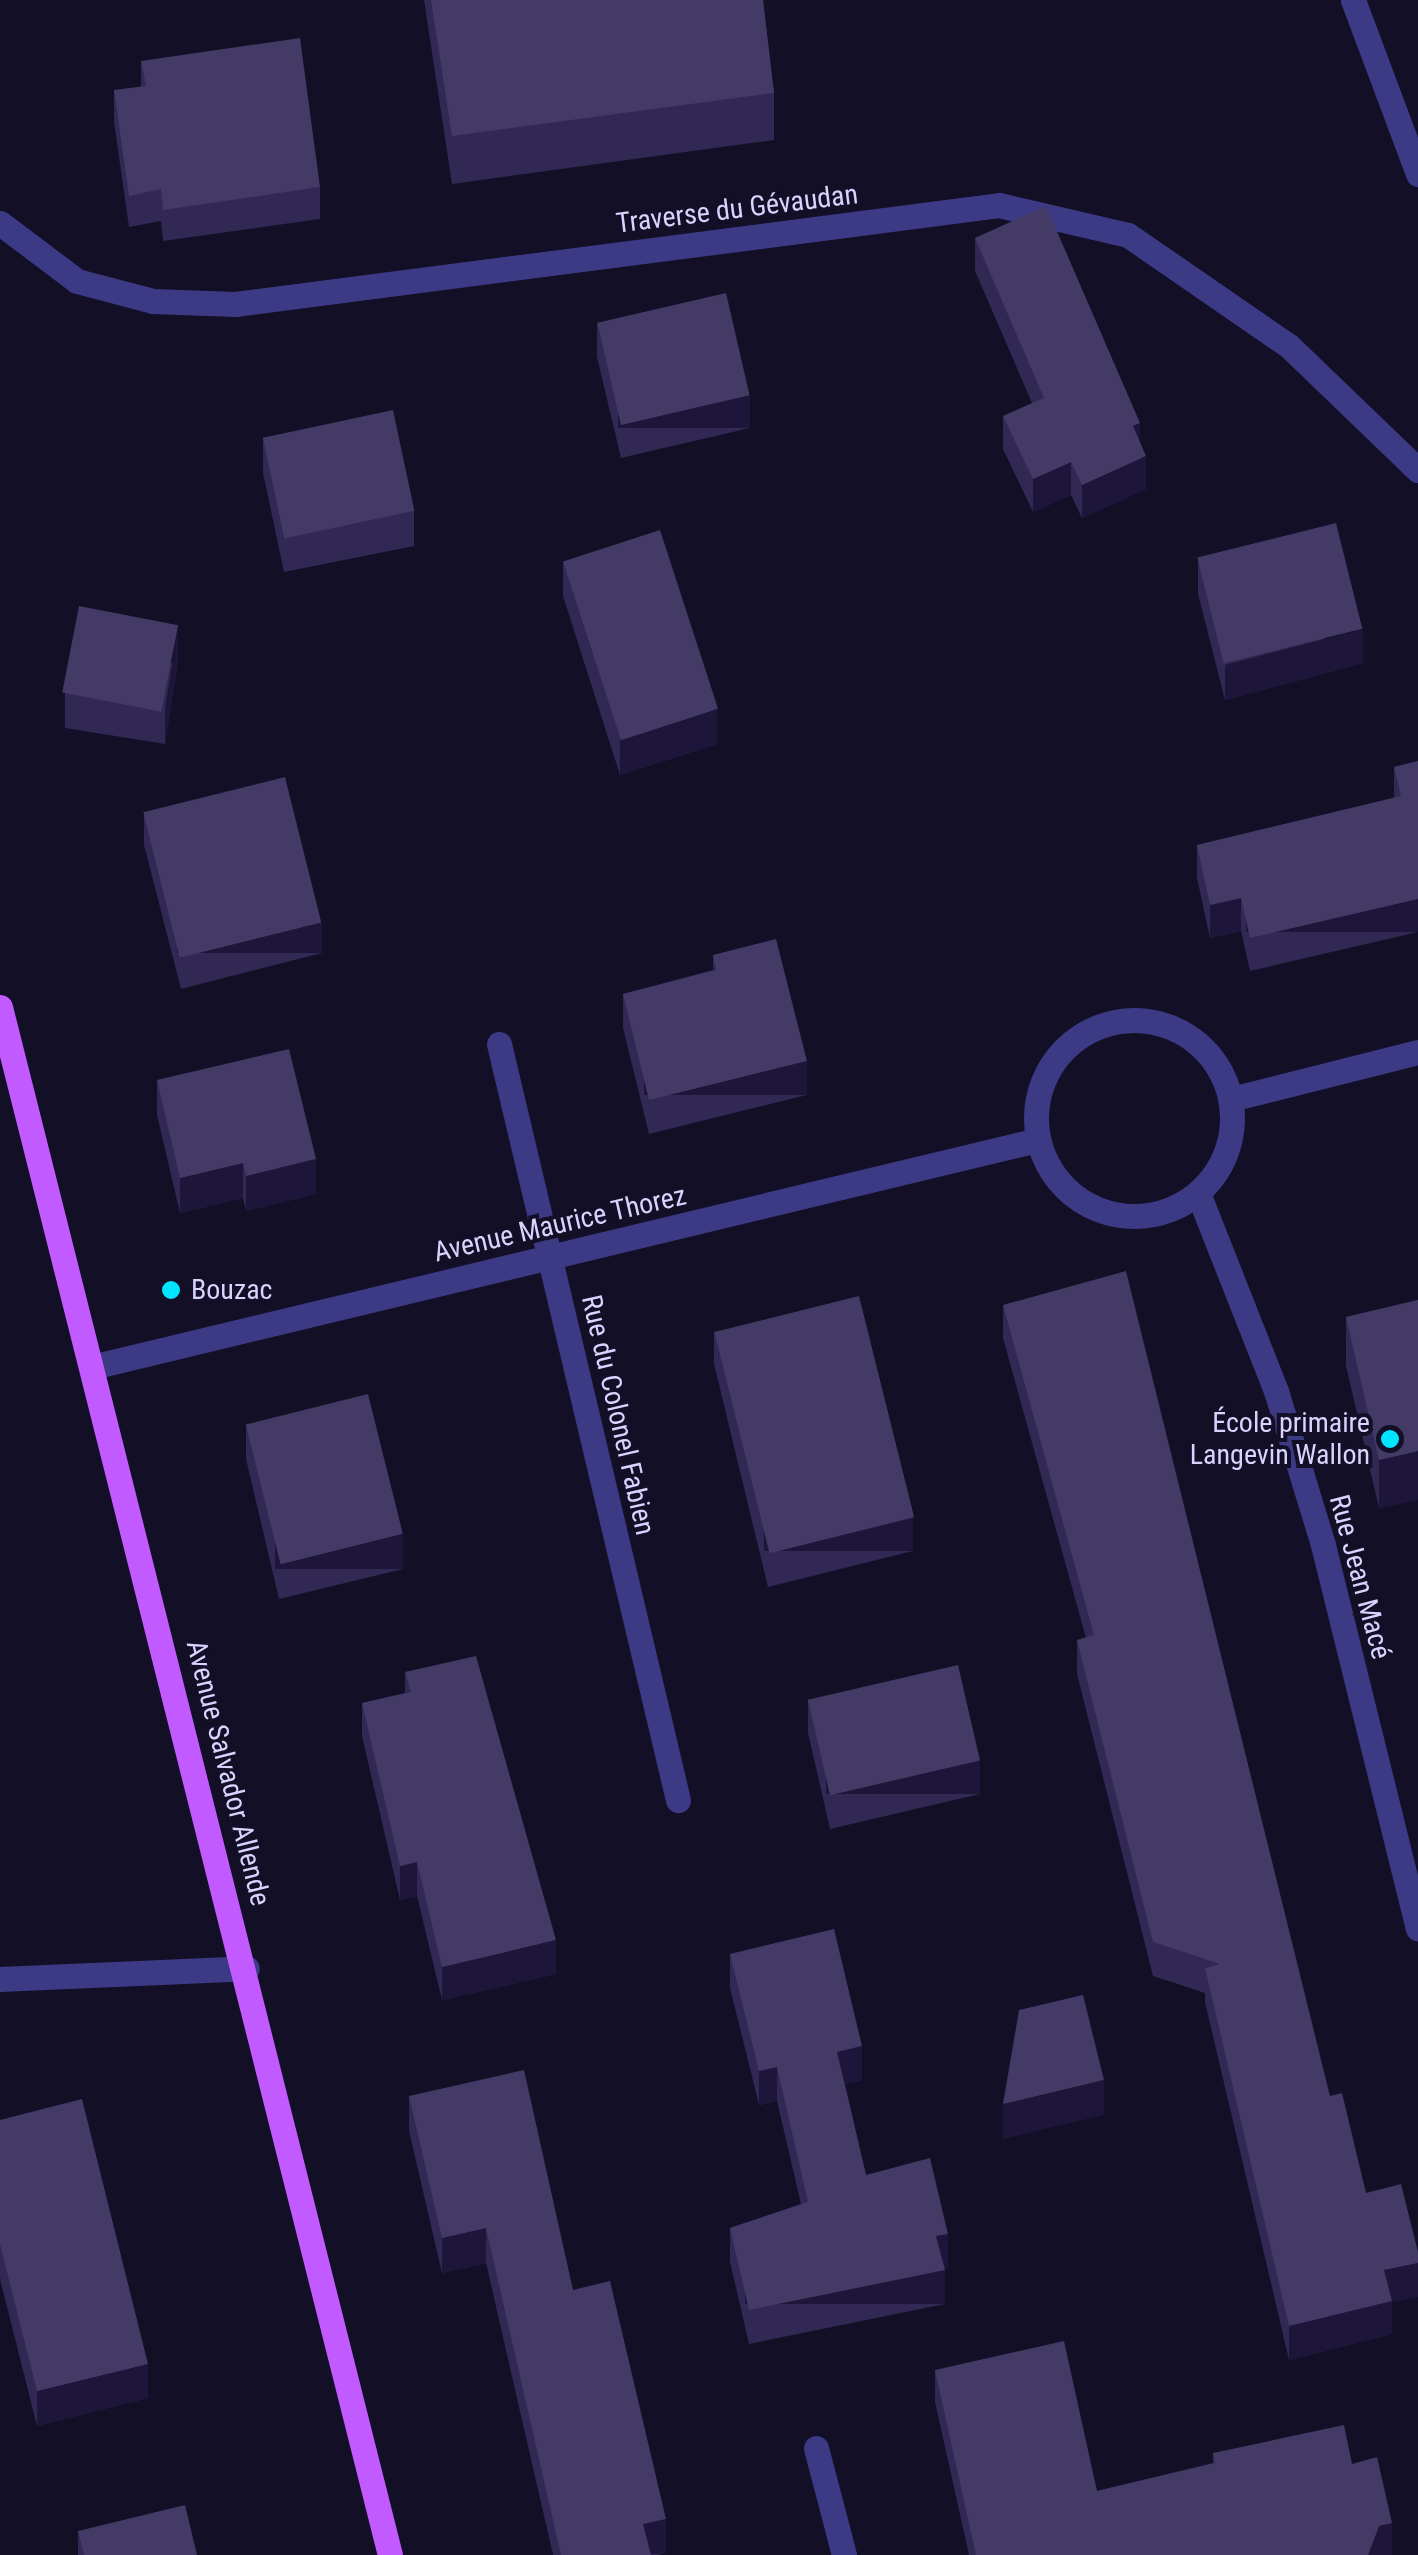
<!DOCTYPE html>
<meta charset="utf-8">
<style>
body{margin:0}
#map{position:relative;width:1418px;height:2555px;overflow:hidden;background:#130f26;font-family:"Roboto Condensed",sans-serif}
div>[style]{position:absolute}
.minor>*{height:25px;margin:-12.5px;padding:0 12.5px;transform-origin:12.5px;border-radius:12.5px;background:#3d3a85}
.minor>.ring{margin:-12.5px;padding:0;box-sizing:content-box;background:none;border:25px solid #3d3a85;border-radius:50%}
.major>*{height:25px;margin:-12.5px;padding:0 12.5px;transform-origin:12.5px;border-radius:12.5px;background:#c25bff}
.wall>*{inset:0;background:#312854}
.shaded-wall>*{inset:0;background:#1d163a;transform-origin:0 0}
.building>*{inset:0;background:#433a66;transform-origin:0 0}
.dots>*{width:28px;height:28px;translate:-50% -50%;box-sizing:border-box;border:5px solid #130f26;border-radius:50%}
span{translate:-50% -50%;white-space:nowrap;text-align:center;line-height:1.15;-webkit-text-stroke:8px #130f26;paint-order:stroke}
.street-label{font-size:28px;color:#d9d4ff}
.poi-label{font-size:28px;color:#d9d4ff}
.left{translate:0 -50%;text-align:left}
.right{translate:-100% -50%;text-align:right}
</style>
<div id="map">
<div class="minor">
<i style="left:1353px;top:0;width:186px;rotate:69.5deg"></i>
<i style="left:0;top:223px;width:96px;rotate:37deg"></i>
<i style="left:77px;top:281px;width:79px;rotate:14.7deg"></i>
<i style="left:153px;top:301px;width:82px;rotate:2.1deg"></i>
<i style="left:235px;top:304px;width:770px;rotate:-7.38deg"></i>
<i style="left:999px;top:205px;width:132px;rotate:13.1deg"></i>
<i style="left:1128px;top:235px;width:196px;rotate:34.6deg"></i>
<i style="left:1289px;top:346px;width:179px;rotate:43.9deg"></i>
<i class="ring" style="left:1036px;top:1020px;width:171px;height:171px"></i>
<i style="left:499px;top:1044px;width:777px;rotate:76.68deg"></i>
<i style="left:1231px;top:1099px;width:193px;rotate:-14.1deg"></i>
<i style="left:1198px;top:1193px;width:213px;rotate:68.5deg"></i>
<i style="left:1276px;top:1391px;width:161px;rotate:73deg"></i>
<i style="left:1323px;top:1545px;width:395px;rotate:76.1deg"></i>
<i style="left:96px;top:1366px;width:968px;rotate:-13.5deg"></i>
<i style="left:0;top:1979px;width:247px;rotate:-2.5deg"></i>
<i style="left:816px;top:2448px;width:111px;rotate:75.3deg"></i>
</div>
<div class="major">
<i style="left:0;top:1007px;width:1596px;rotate:75.86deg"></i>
</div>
<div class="wall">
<i style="clip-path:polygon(424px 0,763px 0,774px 93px,774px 140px,452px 184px)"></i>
<i style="clip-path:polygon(141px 61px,320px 187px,320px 219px,163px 241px,161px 221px,129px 227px,114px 122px,114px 90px,141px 87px)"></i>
<i style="clip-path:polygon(975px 238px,1140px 442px,1146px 489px,1082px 518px,1071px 495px,1033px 512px,1003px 449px,1003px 416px,1032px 403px,975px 271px)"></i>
<i style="clip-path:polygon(597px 323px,750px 428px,621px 458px,597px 357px)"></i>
<i style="clip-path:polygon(263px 438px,414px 511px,414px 546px,284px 572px,263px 473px)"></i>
<i style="clip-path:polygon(1198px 559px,1363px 663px,1225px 700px,1198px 594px)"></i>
<i style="clip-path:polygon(563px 562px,717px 744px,620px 775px,563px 596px)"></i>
<i style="clip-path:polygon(178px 661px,165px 744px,65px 728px,65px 693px)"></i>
<i style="clip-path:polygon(1418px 761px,1418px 932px,1250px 971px,1241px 931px,1210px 938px,1197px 878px,1197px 845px,1394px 798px,1394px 767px)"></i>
<i style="clip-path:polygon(144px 813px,322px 953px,181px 989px,144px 845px)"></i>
<i style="clip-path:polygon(713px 955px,807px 1095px,649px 1134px,623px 1028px,623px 994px,713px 970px)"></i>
<i style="clip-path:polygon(157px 1080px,316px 1194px,246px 1211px,243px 1198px,180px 1213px,157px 1115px)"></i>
<i style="clip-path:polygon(1418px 1300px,1418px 1500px,1379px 1508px,1346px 1366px,1346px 1317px)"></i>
<i style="clip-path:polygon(1003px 1305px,1330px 2096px,1392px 2302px,1392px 2334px,1289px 2360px,1205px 2002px,1205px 1993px,1153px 1976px,1077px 1674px,1077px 1640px,1086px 1638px,1003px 1338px)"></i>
<i style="clip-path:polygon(714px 1331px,913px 1551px,768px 1587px,714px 1364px)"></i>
<i style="clip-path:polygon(246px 1424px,403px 1569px,279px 1599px,246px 1459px)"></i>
<i style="clip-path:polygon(405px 1672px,556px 1974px,442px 2000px,417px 1896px,400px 1900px,362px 1736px,362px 1703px,405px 1693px)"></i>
<i style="clip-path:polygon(808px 1699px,980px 1794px,830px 1829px,808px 1733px)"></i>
<i style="clip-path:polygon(730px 1954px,862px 2080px,845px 2084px,866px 2175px,948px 2268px,944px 2268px,945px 2304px,749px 2344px,730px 2262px,730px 2228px,801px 2204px,777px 2101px,759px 2105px,730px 1988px)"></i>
<i style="clip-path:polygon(409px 2096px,573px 2290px,666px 2553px,657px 2555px,553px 2555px,486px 2263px,442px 2273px,409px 2131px)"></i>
<i style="clip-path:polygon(0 2120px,148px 2398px,37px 2426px,0 2279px)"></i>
<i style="clip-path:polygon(935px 2370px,1097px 2491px,1213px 2463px,1213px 2453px,1352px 2464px,1392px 2555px,969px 2555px,935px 2402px)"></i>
<i style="clip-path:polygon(78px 2531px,197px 2555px,78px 2555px)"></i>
</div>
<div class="shaded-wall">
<i style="left:750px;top:395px;width:33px;height:132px;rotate:90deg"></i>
<i style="clip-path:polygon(1140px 423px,1140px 456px,1133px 426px)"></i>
<i style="clip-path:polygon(1146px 456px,1146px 489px,1082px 518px,1082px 485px)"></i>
<i style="clip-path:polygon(1071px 462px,1071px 495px,1033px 512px,1033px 479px)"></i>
<i style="clip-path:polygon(178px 626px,178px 661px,165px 744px,165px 709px)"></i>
<i style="clip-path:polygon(1363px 629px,1363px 663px,1225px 700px,1225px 665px)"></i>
<i style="clip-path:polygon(717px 709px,717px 744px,620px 775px,620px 740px)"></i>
<i style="clip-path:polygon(1241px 898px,1241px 931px,1210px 938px,1210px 905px)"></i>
<i style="left:1418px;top:899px;width:33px;height:172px;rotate:90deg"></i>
<i style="left:322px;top:922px;width:31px;height:145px;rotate:90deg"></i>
<i style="left:807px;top:1061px;width:34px;height:163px;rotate:90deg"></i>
<i style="clip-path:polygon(316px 1159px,316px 1194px,246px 1211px,246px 1176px)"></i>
<i style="clip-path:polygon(243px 1163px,243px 1198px,180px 1213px,180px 1178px)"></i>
<i style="clip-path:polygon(1418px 1451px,1418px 1500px,1379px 1508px,1379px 1460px)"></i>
<i style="left:913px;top:1518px;width:33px;height:149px;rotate:90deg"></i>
<i style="left:403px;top:1534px;width:35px;height:128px;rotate:90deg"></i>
<i style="left:980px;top:1761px;width:33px;height:154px;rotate:90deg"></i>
<i style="clip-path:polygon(417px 1862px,417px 1896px,400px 1900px,400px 1866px)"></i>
<i style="clip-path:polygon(556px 1940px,556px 1974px,442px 2000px,442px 1967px)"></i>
<i style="clip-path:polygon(862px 2046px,862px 2080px,837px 2086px,837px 2052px)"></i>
<i style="clip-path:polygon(777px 2067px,777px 2101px,759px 2105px,759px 2071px)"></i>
<i style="clip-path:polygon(1104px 2080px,1104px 2115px,1003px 2139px,1003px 2104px)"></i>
<i style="clip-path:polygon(486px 2228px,486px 2263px,442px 2273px,442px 2238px)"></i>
<i style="left:948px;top:2234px;width:34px;height:12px;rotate:90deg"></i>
<i style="clip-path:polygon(1418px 2263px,1418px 2297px,1392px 2302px,1392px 2334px,1289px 2360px,1289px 2326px,1384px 2270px)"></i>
<i style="left:945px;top:2270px;width:34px;height:200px;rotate:90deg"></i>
<i style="clip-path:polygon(148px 2364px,148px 2398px,37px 2426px,37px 2391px)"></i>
<i style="clip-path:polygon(666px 2519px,666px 2553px,643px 2555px,643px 2524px)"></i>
<i style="clip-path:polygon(1392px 2523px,1392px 2555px,1368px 2555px,1379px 2526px)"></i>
</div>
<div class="building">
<i style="clip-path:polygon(431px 0,763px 0,774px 93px,452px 136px)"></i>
<i style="clip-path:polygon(300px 38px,320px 187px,163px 210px,161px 189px,129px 196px,114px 90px,146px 86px,141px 61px)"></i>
<i style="clip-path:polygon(1046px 206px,1140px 423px,1133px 426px,1146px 456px,1082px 485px,1071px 462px,1033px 479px,1003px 416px,1044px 398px,975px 238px)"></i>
<i style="left:726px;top:293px;width:105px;height:132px;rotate:77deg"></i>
<i style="left:393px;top:410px;width:103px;height:133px;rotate:78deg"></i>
<i style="left:1336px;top:523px;width:109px;height:143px;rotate:76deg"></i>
<i style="left:660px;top:530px;width:188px;height:102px;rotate:72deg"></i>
<i style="left:79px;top:606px;width:101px;height:88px;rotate:11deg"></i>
<i style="clip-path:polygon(1418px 761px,1418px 899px,1250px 938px,1241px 898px,1210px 905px,1197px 845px,1401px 796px,1394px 767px)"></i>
<i style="left:285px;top:777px;width:150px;height:146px;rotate:76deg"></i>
<i style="clip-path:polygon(776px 939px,807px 1061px,649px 1100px,623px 994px,716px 970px,713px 955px)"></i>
<i style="clip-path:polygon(289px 1049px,316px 1159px,246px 1176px,243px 1163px,180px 1178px,157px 1080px)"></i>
<i style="clip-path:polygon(1126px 1271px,1330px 2096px,1342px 2093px,1366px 2193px,1401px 2184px,1418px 2252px,1418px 2263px,1384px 2270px,1392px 2301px,1289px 2326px,1205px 1968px,1220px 1964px,1153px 1942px,1077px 1640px,1094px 1635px,1003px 1305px)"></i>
<i style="left:859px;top:1296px;width:228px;height:149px;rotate:76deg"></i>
<i style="clip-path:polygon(1418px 1300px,1418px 1451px,1379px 1460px,1346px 1317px)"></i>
<i style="left:368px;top:1394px;width:144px;height:126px;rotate:76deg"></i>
<i style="clip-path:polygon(476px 1656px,556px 1940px,442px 1967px,417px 1862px,400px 1866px,362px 1703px,411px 1692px,405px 1672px)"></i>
<i style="left:958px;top:1665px;width:98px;height:154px;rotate:77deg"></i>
<i style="clip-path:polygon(834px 1929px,862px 2046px,837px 2052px,866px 2175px,930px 2158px,948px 2234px,936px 2236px,945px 2270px,749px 2310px,730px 2228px,808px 2202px,777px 2067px,759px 2071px,730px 1954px)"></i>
<i style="clip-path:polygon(1083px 1995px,1104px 2080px,1003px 2104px,1019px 2010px)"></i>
<i style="clip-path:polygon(524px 2070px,573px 2290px,610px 2281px,666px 2519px,643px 2524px,651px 2555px,561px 2555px,486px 2228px,442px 2238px,409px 2096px)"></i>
<i style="clip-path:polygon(82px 2099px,148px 2364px,37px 2391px,0 2244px,0 2120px)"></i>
<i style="clip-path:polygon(1064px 2341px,1097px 2491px,1215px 2463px,1213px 2453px,1344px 2425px,1352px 2464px,1377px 2457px,1392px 2523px,1379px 2526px,1368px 2555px,976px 2555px,935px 2370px)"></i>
<i style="clip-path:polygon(185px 2505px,197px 2555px,84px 2555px,78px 2531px)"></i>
</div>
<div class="dots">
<i style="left:171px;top:1290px;background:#00e5ff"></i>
<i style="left:1390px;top:1439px;background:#00e5ff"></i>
</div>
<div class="street-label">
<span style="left:737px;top:209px;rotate:-7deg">Traverse du Gévaudan</span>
<span style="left:560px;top:1224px;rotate:-13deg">Avenue Maurice Thorez</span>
<span style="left:618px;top:1415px;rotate:77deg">Rue du Colonel Fabien</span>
<span style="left:1360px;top:1577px;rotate:75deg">Rue Jean Macé</span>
<span style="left:228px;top:1773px;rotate:76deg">Avenue Salvador Allende</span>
</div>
<div class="poi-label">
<span class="left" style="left:191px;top:1290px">Bouzac</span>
<span class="right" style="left:1370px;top:1439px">École primaire<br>Langevin Wallon</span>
</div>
</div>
